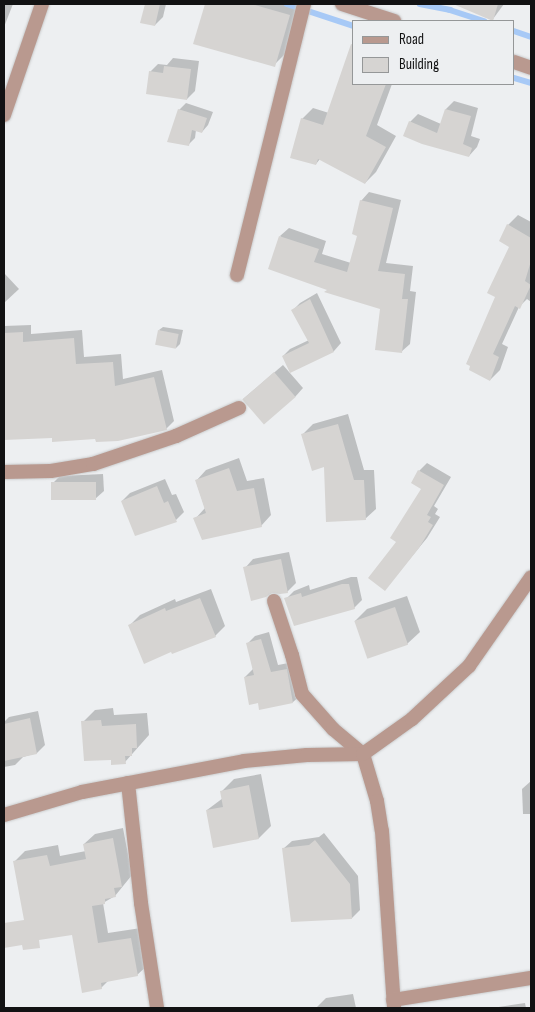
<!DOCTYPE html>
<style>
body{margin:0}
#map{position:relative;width:535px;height:1012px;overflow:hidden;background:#edeff1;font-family:"Sofia Sans Condensed",sans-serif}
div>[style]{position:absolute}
.shadow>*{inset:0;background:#0003}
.stream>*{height:5.5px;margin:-2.75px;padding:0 2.75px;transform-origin:2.75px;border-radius:2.75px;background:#a7c9f6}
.building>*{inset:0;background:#d6d4d2;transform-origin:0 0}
.roads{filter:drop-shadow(0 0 1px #cacccd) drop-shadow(0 0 1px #cacccd)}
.minor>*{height:14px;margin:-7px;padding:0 7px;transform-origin:7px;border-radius:7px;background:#b9998f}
span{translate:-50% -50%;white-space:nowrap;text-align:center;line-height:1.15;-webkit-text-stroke:4px #edeff1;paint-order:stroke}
.frame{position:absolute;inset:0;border:5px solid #121213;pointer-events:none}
.legend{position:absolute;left:352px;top:20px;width:162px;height:65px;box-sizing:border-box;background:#edeff1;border:1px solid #959798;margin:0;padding:6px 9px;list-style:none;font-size:15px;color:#121213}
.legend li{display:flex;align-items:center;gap:10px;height:25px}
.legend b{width:25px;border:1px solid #959798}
</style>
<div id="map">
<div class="shadow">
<i style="clip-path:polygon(4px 4px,13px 4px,4px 27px)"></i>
<i style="clip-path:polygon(146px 4px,166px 4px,163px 17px,155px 25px,142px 22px)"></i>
<i style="clip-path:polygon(206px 4px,301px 4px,286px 53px,274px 65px,195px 43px)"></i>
<i style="clip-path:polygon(466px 4px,504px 4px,493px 19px,465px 8px)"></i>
<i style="clip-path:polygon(173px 58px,199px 61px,195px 91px,187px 99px,150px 72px,158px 64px,167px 65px)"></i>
<i style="clip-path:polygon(354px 84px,392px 84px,377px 125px,396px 136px,376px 172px,365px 183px,320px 159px,316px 164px,302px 119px,313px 108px,329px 113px)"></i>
<i style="clip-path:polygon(454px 101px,478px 108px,471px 136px,480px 139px,477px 147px,469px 156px,410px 122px,418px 114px,441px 124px,446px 109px)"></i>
<i style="clip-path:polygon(186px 103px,213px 112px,208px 125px,202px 132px,196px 130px,195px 138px,188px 145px,179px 110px)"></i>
<i style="clip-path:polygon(369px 192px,401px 200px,386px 263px,413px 266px,410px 291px,416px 292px,410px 344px,401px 352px,381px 308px,328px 289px,280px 236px,289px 228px,326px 241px,322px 254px,351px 263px,359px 235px,361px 201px)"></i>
<i style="clip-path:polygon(518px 215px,531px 222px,531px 302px,527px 299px,519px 307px,502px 344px,508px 347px,500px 370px,490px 380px,467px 363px,497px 296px,511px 246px,508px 225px)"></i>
<i style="clip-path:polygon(4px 273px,19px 289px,4px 303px)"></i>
<i style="clip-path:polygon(317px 293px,341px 343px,334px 351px,290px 371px,283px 356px,290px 349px,309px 340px,293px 310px,300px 303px)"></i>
<i style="clip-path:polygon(31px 325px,31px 334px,82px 330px,84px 357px,121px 354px,123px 379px,162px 370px,174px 421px,166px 429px,95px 438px,53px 437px,4px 439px,4px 326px)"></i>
<i style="clip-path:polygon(163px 327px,183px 330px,180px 344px,176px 348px,159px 330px)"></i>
<i style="clip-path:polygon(283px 365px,303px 388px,295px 397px,243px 399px)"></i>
<i style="clip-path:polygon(348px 414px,364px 470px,374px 470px,376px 509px,365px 519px,303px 434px,313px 424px)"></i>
<i style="clip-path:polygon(239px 458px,247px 481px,264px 478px,271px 515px,261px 526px,195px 519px,205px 508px,196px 481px,206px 470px)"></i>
<i style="clip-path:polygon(427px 463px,451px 477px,434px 506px,438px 509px,435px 514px,440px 517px,427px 538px,385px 589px,423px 489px,419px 471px)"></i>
<i style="clip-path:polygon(103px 474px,104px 491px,95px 499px,52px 484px,60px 476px)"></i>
<i style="clip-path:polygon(165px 479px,172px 495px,176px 494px,184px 512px,176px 520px,122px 501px,130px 493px)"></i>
<i style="clip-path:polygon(289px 552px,296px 583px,287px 592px,245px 568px,253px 559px)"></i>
<i style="clip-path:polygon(351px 577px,357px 577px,362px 600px,354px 608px,286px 599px,294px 591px,309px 585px,310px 590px)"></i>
<i style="clip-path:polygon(211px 589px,225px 626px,215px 636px,130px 625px,140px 615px,175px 599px,176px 602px)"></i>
<i style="clip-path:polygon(407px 596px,420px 632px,407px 644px,355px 621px,367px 609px)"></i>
<i style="clip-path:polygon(269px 632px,278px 665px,294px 662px,301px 695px,293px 702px,259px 702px,245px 677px,253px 669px,248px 643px,255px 636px)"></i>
<i style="clip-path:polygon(113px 708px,114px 715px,147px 713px,149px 735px,125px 762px,112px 758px,83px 722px,95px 710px)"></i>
<i style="clip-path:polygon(38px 711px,45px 745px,37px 753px,23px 757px,15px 765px,4px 767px,4px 722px,9px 717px)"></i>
<i style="clip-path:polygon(261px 774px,271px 826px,259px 838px,214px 846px,207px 810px,223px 798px,222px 791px,234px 779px)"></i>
<i style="clip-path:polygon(531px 781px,531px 814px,523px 814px,522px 789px)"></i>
<i style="clip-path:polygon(123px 828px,132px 875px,115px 896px,103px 903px,108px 933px,141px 928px,148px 965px,137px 975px,109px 980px,101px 988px,73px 933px,14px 862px,25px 851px,58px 845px,60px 856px,86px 851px,84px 844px,95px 834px)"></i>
<i style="clip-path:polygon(324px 833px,358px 876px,360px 910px,352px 918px,283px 849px,292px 841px,319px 837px)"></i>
<i style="clip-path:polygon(353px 994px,356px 1008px,316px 1008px,326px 998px)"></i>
<i style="clip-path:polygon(525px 1003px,526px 1008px,492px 1008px)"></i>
</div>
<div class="stream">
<i style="left:287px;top:4px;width:71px;rotate:18.2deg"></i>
<i style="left:420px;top:4px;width:31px;rotate:11deg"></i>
<i style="left:450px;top:10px;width:36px;rotate:18deg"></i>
<i style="left:514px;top:31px;width:18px;rotate:19deg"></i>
<i style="left:514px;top:78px;width:18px;rotate:16deg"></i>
</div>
<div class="building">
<i style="clip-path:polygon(145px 4px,160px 4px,155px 26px,140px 23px)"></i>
<i style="clip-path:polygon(205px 4px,251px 4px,290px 15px,275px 67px,193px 44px)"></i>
<i style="clip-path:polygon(453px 4px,498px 4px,493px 21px)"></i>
<i style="clip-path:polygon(351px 44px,354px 45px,354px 84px,386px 84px,366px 136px,386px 147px,365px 184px,318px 159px,316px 165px,290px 158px,301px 118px,323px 125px)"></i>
<i style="clip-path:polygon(164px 66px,191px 69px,187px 100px,146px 94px,149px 71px,163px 73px)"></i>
<i style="clip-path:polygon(178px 109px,207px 118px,202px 133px,192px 130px,189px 146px,167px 142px)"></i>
<i style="clip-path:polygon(445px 109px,471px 116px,463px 144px,472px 148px,469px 157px,422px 144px,403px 136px,409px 121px,437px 133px)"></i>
<i style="clip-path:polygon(360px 200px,393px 208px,378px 271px,405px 274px,402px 299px,408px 299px,402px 353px,375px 350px,380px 309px,324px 292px,327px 290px,268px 269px,279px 236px,319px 249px,314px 262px,347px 272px,357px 236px,352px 234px)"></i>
<i style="clip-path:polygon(507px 224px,531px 238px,531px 261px,525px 281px,531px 285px,520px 309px,515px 306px,493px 354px,499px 357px,490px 381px,469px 370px,470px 366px,466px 364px,495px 297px,487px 293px,509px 247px,499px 241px)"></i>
<i style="clip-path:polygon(310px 299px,334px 352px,290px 373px,282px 356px,309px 343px,291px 310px)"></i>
<i style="left:158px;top:330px;width:21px;height:15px;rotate:11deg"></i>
<i style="clip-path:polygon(23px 332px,23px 342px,74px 338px,76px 364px,113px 362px,115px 386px,154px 377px,167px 430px,118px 441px,96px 442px,95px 439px,52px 442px,52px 438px,4px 440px,4px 333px)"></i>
<i style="left:274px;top:372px;width:33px;height:42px;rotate:49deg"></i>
<i style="clip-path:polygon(338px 424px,354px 480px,364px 480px,366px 520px,326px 522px,324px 467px,312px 471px,301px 434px)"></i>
<i style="clip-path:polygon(229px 468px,237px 491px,254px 488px,262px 527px,202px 540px,193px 518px,206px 513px,195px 480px)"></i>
<i style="clip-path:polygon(418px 470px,444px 485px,427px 515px,431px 517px,428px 522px,433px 525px,419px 548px,385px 591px,368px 578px,396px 542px,390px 538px,421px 489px,411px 483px)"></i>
<i style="left:96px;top:482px;width:18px;height:45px;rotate:90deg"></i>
<i style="clip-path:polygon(157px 486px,164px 503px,168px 501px,177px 522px,135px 536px,121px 501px)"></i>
<i style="clip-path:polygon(281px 559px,288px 593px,280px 594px,272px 593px,266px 597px,251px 601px,243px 567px)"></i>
<i style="clip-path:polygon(342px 584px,349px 584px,355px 609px,294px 626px,284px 598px,301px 593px,302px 597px)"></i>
<i style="clip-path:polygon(200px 598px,216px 637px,172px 654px,171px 652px,144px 664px,128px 625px,165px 608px,166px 611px)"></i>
<i style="left:395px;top:607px;width:40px;height:43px;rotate:71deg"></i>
<i style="clip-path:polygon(261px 639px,271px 672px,287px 669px,293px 703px,259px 710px,258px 703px,249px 705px,244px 677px,254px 675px,246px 643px)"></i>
<i style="clip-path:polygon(30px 718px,37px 754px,4px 761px,4px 724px)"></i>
<i style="clip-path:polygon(101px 720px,102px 726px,136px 724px,137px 748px,132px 748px,132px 756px,125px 756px,126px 764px,111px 765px,111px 760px,84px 761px,81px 721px)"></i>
<i style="clip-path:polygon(249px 785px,259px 839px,213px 848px,206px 810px,223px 807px,220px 791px)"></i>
<i style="clip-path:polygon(113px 838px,122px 887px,114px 888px,116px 897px,105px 899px,105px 904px,92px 906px,98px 943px,131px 938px,138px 976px,101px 983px,102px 989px,82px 993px,72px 935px,39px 940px,40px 948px,23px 950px,22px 945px,4px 948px,4px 923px,24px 920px,13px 861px,47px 855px,50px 866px,86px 859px,83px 844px)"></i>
<i style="clip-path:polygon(315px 840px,350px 884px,352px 919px,291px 922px,282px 848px,309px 845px)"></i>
</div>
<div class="roads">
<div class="minor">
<i style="left:342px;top:4px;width:55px;rotate:18.1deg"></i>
<i style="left:514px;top:62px;width:18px;rotate:19deg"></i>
<i style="left:4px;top:115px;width:117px;rotate:-71.1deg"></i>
<i style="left:237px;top:275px;width:279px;rotate:-76.1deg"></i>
<i style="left:4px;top:472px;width:47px;rotate:-1.2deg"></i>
<i style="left:51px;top:471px;width:43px;rotate:-9.5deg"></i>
<i style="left:93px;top:464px;width:88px;rotate:-18.6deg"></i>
<i style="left:176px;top:436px;width:69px;rotate:-24deg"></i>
<i style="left:274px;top:601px;width:57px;rotate:71.6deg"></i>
<i style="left:292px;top:655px;width:40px;rotate:75.6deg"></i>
<i style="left:302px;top:694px;width:47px;rotate:48.5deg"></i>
<i style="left:333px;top:729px;width:39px;rotate:40deg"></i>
<i style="left:363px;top:754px;width:49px;rotate:73.4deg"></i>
<i style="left:377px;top:801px;width:30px;rotate:81deg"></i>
<i style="left:382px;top:831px;width:177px;rotate:86.1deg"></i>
<i style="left:128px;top:783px;width:121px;rotate:83.8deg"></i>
<i style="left:141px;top:903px;width:106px;rotate:81.3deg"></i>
<i style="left:4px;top:815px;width:81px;rotate:-16.4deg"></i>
<i style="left:82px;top:792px;width:165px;rotate:-10.8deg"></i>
<i style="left:244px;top:761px;width:63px;rotate:-5.4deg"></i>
<i style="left:307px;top:755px;width:56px;rotate:-1deg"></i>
<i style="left:363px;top:754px;width:60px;rotate:-35.5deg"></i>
<i style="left:412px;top:719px;width:78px;rotate:-42.9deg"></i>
<i style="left:469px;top:666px;width:108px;rotate:-55.1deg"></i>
<i style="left:393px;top:1000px;width:140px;rotate:-9.1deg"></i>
</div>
</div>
<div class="frame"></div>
<ul class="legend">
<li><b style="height:6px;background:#b9998f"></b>Road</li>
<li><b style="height:14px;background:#d6d4d2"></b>Building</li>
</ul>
</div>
